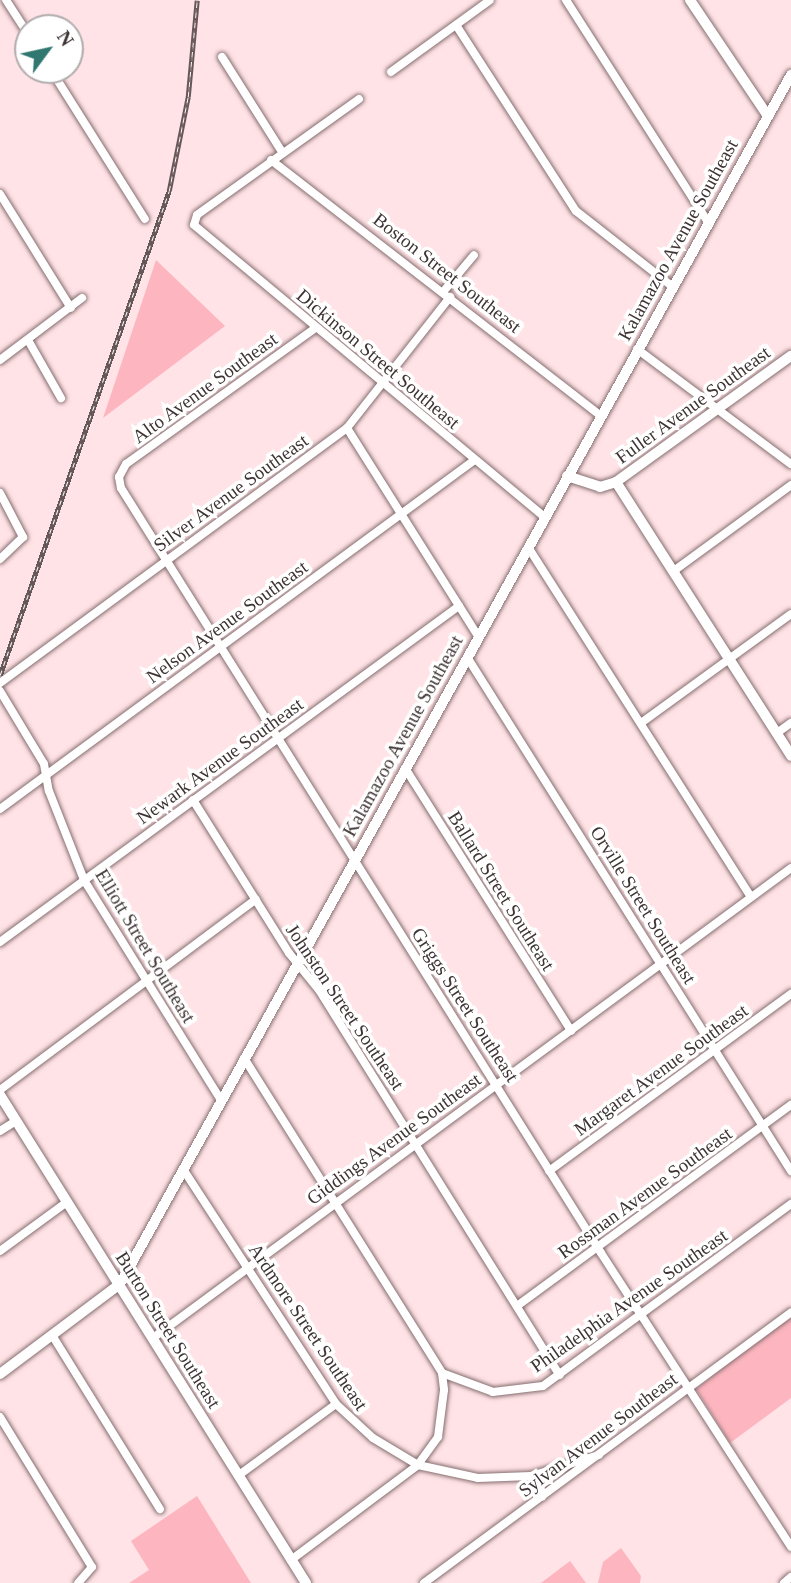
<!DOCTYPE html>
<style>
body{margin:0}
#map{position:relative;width:791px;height:1583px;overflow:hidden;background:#ffe3e6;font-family:Georgia,serif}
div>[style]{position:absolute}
.green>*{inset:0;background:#fdb6bf}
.roads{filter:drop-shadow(0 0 2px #866e70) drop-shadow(0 0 2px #866e70)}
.minor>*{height:8px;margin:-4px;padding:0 4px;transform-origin:4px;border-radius:4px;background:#fff}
.tertiary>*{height:10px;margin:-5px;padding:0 5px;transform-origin:5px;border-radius:5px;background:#fff}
.secondary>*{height:10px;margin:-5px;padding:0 5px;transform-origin:5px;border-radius:5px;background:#fff}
.rail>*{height:4.5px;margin-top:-2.25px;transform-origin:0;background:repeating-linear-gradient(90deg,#fff 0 5px,#665759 0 10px);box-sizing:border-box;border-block:2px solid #665759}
span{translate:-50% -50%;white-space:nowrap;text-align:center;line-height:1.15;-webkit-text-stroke:7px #fff;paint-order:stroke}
.street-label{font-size:19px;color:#3e3334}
.north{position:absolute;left:14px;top:14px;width:70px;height:70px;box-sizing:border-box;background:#fff;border:2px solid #b2adae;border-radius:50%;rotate:57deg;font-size:19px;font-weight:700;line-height:28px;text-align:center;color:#3e3334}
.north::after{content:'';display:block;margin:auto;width:24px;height:32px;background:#307770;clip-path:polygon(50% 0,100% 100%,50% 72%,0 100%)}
</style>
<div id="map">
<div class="green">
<i style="clip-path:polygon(156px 260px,225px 326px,103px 418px)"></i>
<i style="clip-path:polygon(791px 1315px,791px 1398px,730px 1443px,696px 1389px)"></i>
<i style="clip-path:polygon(197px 1496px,251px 1583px,129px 1583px,149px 1570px,131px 1541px)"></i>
<i style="clip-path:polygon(621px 1548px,641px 1576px,640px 1583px,598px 1583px,603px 1562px)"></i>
<i style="clip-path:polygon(570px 1561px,586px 1583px,541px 1583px)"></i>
</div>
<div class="roads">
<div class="minor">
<i style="left:6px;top:0;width:40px;rotate:57.1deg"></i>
<i style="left:566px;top:0;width:266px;rotate:57.4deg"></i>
<i style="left:456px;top:25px;width:221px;rotate:57.2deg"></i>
<i style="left:576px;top:211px;width:123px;rotate:38.1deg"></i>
<i style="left:222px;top:57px;width:112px;rotate:57.7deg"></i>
<i style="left:51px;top:70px;width:176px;rotate:57.8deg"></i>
<i style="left:391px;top:72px;width:122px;rotate:-36deg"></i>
<i style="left:359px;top:99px;width:199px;rotate:144.4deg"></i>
<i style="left:197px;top:215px;width:10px;rotate:107deg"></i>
<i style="left:194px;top:225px;width:456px;rotate:39.8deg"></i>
<i style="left:271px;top:160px;width:416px;rotate:37.8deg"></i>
<i style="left:0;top:194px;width:134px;rotate:58.1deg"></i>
<i style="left:443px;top:292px;width:48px;rotate:-50deg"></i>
<i style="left:314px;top:329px;width:231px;rotate:144.3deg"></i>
<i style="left:126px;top:464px;width:15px;rotate:118deg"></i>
<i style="left:119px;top:477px;width:11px;rotate:80deg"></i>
<i style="left:121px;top:488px;width:903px;rotate:57.89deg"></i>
<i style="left:601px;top:1253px;width:350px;rotate:57.1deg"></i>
<i style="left:28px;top:340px;width:67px;rotate:60.4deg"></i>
<i style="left:637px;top:349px;width:192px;rotate:36.8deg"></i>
<i style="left:0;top:360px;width:103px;rotate:-37.1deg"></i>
<i style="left:347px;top:428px;width:246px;rotate:57.8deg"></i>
<i style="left:0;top:493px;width:50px;rotate:62.4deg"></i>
<i style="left:23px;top:537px;width:32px;rotate:136deg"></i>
<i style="left:528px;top:547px;width:415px;rotate:57.5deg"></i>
<i style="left:675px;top:570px;width:144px;rotate:-36.2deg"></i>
<i style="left:467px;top:657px;width:608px;rotate:57.77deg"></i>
<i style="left:0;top:683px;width:431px;rotate:-36.3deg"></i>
<i style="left:347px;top:428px;width:167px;rotate:-51.8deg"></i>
<i style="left:0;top:691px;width:85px;rotate:58.9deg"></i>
<i style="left:44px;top:764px;width:27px;rotate:80deg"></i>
<i style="left:49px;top:791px;width:96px;rotate:68.5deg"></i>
<i style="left:84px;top:880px;width:259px;rotate:58.1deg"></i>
<i style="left:641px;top:723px;width:185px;rotate:-36deg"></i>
<i style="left:777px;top:733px;width:17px;rotate:-36deg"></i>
<i style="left:405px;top:768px;width:311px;rotate:57.7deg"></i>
<i style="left:193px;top:800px;width:181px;rotate:57.9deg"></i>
<i style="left:289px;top:953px;width:48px;rotate:51deg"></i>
<i style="left:319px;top:990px;width:454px;rotate:58deg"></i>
<i style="left:0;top:809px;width:587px;rotate:-36.34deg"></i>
<i style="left:0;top:942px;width:569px;rotate:-36.21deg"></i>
<i style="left:244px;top:1058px;width:372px;rotate:57.8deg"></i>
<i style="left:442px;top:1373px;width:17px;rotate:83deg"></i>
<i style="left:444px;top:1390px;width:47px;rotate:97.3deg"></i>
<i style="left:438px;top:1437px;width:34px;rotate:126deg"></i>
<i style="left:418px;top:1465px;width:159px;rotate:143.2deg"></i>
<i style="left:0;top:1090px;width:319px;rotate:-36.7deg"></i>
<i style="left:0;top:1131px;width:19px;rotate:-32deg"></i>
<i style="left:183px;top:1169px;width:280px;rotate:56.9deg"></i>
<i style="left:336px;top:1404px;width:50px;rotate:42.6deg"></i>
<i style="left:373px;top:1438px;width:52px;rotate:31deg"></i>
<i style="left:418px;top:1465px;width:61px;rotate:12.2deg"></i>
<i style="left:478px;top:1478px;width:53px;rotate:-2.2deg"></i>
<i style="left:531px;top:1476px;width:71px;rotate:-17.2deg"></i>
<i style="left:549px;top:1171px;width:300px;rotate:-36.2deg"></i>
<i style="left:0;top:1251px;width:83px;rotate:-36.2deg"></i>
<i style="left:517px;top:1306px;width:340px;rotate:-36.3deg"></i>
<i style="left:52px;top:1335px;width:205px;rotate:58.2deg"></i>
<i style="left:153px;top:1338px;width:792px;rotate:-36.38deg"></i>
<i style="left:442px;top:1373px;width:54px;rotate:20.4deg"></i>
<i style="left:493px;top:1392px;width:50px;rotate:-6.8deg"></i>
<i style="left:543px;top:1386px;width:308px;rotate:-36.3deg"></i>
<i style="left:0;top:1417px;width:176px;rotate:58.5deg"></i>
<i style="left:92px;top:1567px;width:21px;rotate:131deg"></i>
<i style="left:239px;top:1475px;width:120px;rotate:-36.2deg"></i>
<i style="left:531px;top:1476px;width:11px;rotate:38deg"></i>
<i style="left:540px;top:1483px;width:14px;rotate:82deg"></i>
<i style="left:424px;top:1583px;width:456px;rotate:-36.4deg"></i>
<i style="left:784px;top:1583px;width:9px;rotate:-41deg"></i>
</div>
<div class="tertiary">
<i style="left:690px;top:0;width:140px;rotate:56.1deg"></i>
<i style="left:567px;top:476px;width:35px;rotate:18deg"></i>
<i style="left:600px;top:487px;width:17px;rotate:-17deg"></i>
<i style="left:616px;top:482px;width:216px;rotate:-35.8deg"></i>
<i style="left:616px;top:482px;width:325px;rotate:57.4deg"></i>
</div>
<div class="secondary">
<i style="left:0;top:1095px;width:576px;rotate:57.91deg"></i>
<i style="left:0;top:1374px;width:150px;rotate:-36.9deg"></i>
<i style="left:120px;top:1284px;width:1383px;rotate:-60.97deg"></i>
</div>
</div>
<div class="rail">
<i style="left:0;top:675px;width:513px;rotate:-70.75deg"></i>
<i style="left:169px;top:191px;width:96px;rotate:-78.6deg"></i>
<i style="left:188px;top:97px;width:97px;rotate:-84.7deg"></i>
</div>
<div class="street-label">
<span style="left:678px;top:240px;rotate:-61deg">Kalamazoo Avenue Southeast</span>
<span style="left:447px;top:273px;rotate:38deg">Boston Street Southeast</span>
<span style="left:378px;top:359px;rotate:40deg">Dickinson Street Southeast</span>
<span style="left:205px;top:388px;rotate:-36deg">Alto Avenue Southeast</span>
<span style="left:693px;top:405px;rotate:-36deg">Fuller Avenue Southeast</span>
<span style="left:231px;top:493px;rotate:-36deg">Silver Avenue Southeast</span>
<span style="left:227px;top:622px;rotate:-36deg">Nelson Avenue Southeast</span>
<span style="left:403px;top:736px;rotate:-61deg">Kalamazoo Avenue Southeast</span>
<span style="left:220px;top:761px;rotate:-36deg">Newark Avenue Southeast</span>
<span style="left:501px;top:891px;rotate:58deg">Ballard Street Southeast</span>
<span style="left:643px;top:905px;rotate:58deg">Orville Street Southeast</span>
<span style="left:145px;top:946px;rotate:59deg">Elliott Street Southeast</span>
<span style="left:465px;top:1005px;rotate:57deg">Griggs Street Southeast</span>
<span style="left:345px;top:1007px;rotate:56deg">Johnston Street Southeast</span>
<span style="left:661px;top:1070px;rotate:-36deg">Margaret Avenue Southeast</span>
<span style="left:394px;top:1139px;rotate:-36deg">Giddings Avenue Southeast</span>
<span style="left:645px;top:1193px;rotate:-36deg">Rossman Avenue Southeast</span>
<span style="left:629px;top:1301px;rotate:-35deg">Philadelphia Avenue Southeast</span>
<span style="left:308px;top:1327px;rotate:56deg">Ardmore Street Southeast</span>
<span style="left:168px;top:1330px;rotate:58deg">Burton Street Southeast</span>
<span style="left:598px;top:1435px;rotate:-37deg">Sylvan Avenue Southeast</span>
</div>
<div class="north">N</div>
</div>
